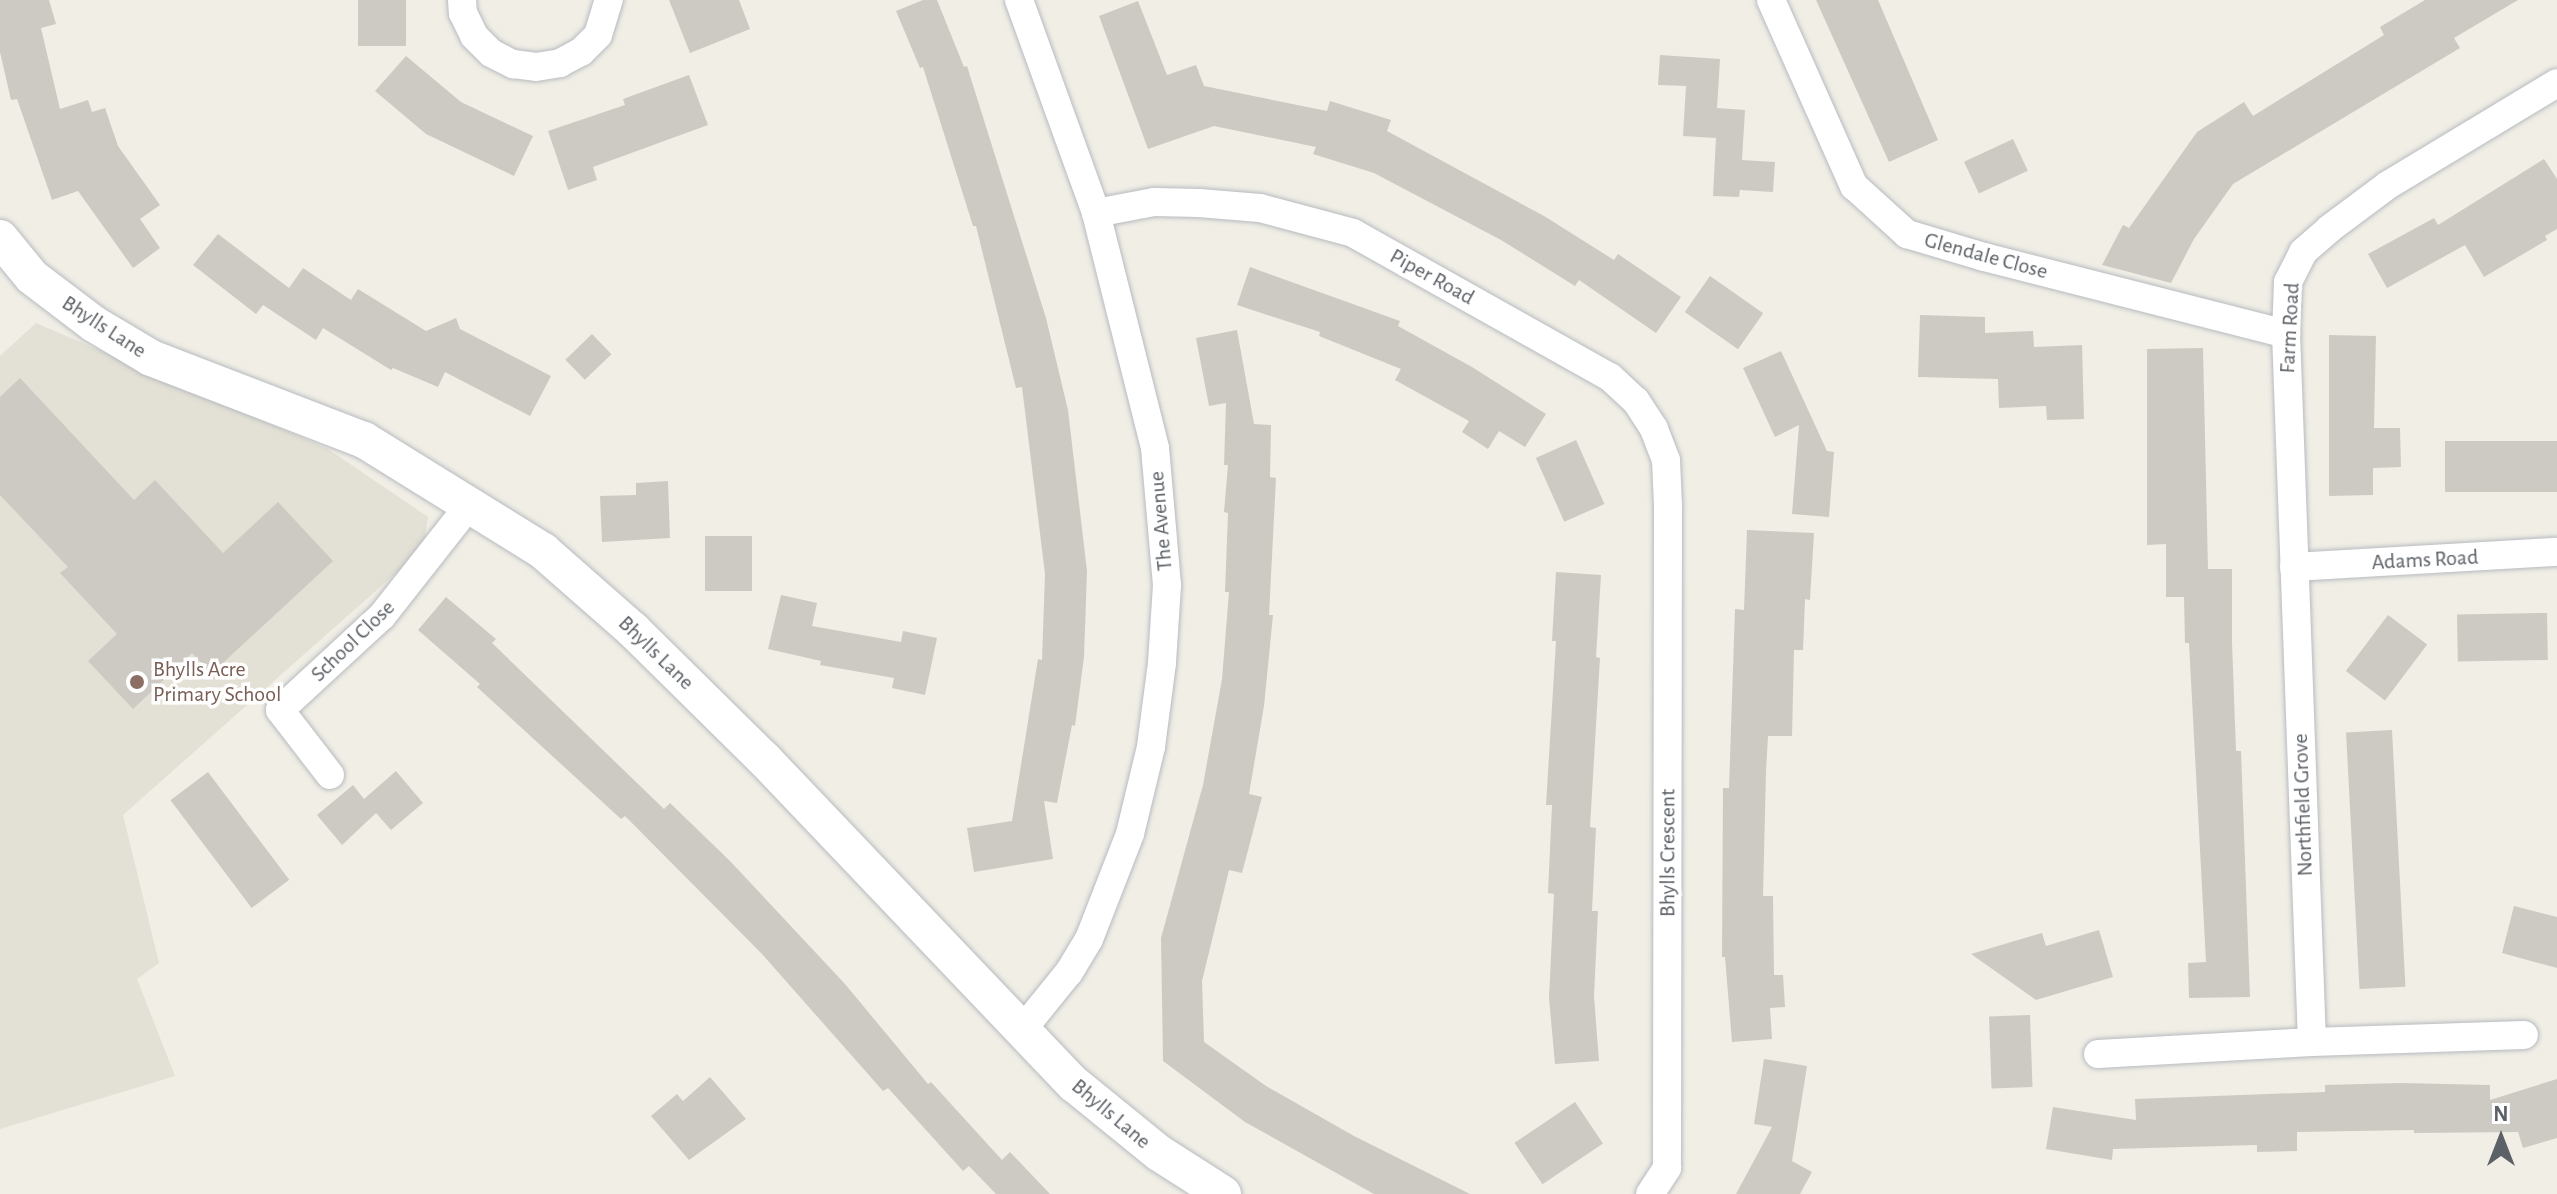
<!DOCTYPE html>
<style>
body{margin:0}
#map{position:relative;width:2557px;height:1194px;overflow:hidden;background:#f0eee5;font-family:"Alegreya Sans",sans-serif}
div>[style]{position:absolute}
.education>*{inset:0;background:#e3e0d5}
.building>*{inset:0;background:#cdcac3;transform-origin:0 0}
.roads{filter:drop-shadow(0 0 2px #b7bbc0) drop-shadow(0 0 2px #b7bbc0)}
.minor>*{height:28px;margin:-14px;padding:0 14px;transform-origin:14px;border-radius:14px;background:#fff}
.tertiary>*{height:36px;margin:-18px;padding:0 18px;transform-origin:18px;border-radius:18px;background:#fff}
.dots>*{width:22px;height:22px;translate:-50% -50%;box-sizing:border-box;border:4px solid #fff;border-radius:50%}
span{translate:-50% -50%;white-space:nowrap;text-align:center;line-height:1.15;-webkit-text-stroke:7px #fff;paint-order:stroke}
.street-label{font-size:22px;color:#5c6167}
.education-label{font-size:22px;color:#785e54}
.left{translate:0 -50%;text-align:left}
.north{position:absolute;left:2461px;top:1098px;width:80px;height:80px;-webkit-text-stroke:6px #fff;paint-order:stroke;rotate:0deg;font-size:22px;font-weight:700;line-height:32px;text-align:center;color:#5c6167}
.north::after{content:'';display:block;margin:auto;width:28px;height:36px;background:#5c6167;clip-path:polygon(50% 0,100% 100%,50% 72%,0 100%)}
</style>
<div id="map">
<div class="education">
<i style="clip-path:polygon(36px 323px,328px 449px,428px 517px,423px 549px,123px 815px,159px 963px,137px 979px,175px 1076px,0 1129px,0 356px)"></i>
</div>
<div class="building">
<i style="clip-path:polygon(0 0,49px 0,56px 24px,41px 28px,60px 109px,88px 100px,92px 112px,105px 108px,118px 146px,160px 205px,140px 219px,160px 248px,133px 268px,78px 191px,52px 200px,17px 99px,11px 100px,0 52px)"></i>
<i style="left:358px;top:0;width:48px;height:46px"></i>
<i style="clip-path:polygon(669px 0,739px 0,750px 29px,690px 53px)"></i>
<i style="clip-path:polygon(923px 0,937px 0,964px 67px,967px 66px,1046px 318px,1068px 410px,1087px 571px,1084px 657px,1075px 726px,1072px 725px,1057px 803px,1044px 801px,1053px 859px,974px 872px,967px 828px,1012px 821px,1038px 659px,1042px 660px,1045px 574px,1022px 387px,1016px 388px,976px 226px,973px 226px,923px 67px,920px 68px,896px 11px)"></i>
<i style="clip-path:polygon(1816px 0,1878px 0,1938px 140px,1889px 162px)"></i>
<i style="clip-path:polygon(2425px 0,2518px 0,2454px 38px,2460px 48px,2233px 184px,2194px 239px,2171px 283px,2102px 265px,2123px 225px,2129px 228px,2197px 132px,2244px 102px,2253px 116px,2384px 35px,2380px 27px)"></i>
<i style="clip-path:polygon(1138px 1px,1167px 75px,1196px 65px,1204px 86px,1327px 111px,1330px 101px,1391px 120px,1387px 131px,1544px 216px,1614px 260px,1618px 254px,1681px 297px,1656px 333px,1579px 280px,1575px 286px,1501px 240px,1374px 173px,1313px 154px,1316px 147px,1214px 126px,1148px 149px,1099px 16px)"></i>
<i style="clip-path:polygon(1660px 55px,1720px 59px,1717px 108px,1745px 110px,1742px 160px,1775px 162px,1773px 192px,1740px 190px,1739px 197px,1713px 196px,1716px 138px,1683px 136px,1686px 86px,1658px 85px)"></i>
<i style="clip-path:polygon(406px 56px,461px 102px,533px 136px,514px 176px,426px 134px,375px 91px)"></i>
<i style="clip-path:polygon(689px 75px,708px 125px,593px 167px,597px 180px,568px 190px,548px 131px,625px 105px,623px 99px)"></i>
<i style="left:2013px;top:139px;width:35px;height:54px;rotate:65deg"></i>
<i style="clip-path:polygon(2544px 159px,2557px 179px,2557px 229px,2545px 236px,2547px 240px,2484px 277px,2465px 245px,2387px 288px,2368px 254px,2434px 218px,2438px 225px)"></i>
<i style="clip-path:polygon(218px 234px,289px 288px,303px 268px,351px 300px,358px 289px,426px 331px,456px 318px,460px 329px,551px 376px,530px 416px,445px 372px,438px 387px,393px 368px,391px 370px,323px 328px,316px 340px,263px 305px,256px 314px,193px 265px)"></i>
<i style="clip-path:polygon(1250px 267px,1400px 321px,1398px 326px,1472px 367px,1546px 414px,1525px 447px,1499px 431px,1488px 449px,1462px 432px,1469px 421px,1395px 380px,1401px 369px,1319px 336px,1320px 332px,1237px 305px)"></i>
<i style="left:1710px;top:276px;width:65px;height:44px;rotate:35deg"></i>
<i style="clip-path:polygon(1920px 315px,1985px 317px,1985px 333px,2033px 331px,2034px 347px,2082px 345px,2084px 419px,2047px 420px,2046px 406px,1999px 408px,1998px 379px,1918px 377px)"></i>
<i style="clip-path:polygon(1237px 330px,1254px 424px,1271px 425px,1270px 477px,1276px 478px,1269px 615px,1273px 615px,1264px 706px,1249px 794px,1262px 797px,1242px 873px,1229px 870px,1202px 981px,1204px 1042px,1266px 1086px,1354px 1136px,1470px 1194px,1374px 1194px,1245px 1122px,1163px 1061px,1161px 938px,1203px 785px,1222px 679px,1229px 592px,1225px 592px,1228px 513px,1224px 512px,1228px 465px,1224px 465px,1226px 403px,1209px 406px,1196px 338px)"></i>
<i style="left:592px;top:334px;width:28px;height:37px;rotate:46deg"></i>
<i style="clip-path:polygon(2329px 335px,2376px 336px,2374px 428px,2400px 428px,2401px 467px,2373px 468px,2373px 495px,2329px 496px)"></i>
<i style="clip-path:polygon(2203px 348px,2208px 569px,2232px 569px,2232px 642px,2236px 751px,2241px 751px,2250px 997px,2189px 998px,2188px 963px,2206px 962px,2189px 643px,2185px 643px,2184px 597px,2166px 597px,2166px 544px,2147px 545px,2147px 349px)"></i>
<i style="clip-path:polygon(1781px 351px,1827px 451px,1834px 452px,1829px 517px,1792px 514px,1799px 425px,1775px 437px,1743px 368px)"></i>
<i style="clip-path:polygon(20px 378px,134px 500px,155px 480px,223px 553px,278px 502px,333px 561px,211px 674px,192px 653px,133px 709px,88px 661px,117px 634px,60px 573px,68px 567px,0 495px,0 397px)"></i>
<i style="left:1576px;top:440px;width:70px;height:44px;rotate:66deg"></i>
<i style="left:2557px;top:441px;width:51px;height:112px;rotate:90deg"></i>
<i style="clip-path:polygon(668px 481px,670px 538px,602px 542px,600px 496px,636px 495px,636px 483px)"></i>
<i style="clip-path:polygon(1747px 530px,1814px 533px,1810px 600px,1805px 599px,1803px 650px,1794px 650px,1792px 736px,1768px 736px,1766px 771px,1763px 896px,1773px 896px,1774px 975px,1783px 975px,1785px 1007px,1770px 1008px,1772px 1039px,1732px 1042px,1725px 957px,1722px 957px,1723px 788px,1729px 788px,1735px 609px,1744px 610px)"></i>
<i style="left:705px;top:536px;width:47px;height:55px"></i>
<i style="clip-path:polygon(1556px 572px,1601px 575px,1596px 657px,1600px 658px,1590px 827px,1596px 828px,1592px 911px,1598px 911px,1594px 996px,1599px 1061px,1555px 1064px,1549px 998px,1554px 894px,1548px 893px,1552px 805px,1546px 805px,1556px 641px,1552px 641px)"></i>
<i style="clip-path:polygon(781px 595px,817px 603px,812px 626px,901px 642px,903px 631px,937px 638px,925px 695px,892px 688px,894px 678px,820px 665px,821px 661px,768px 649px)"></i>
<i style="clip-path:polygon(446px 597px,496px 639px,492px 643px,664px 809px,670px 803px,730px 861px,845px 984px,928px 1084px,931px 1082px,1002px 1160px,1010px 1152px,1050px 1194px,996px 1194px,969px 1166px,963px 1171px,888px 1088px,883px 1091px,762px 954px,625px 816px,621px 819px,477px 687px,480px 684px,418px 630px)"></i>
<i style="left:2547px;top:613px;width:47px;height:90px;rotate:89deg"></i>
<i style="left:2388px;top:615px;width:49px;height:70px;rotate:37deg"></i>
<i style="left:2392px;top:730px;width:257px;height:46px;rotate:87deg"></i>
<i style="clip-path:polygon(396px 771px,423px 803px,391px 830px,376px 813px,342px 845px,317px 815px,353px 785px,364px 799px)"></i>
<i style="left:208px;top:772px;width:135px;height:47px;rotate:53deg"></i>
<i style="clip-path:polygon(2514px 906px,2557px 917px,2557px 968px,2502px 953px)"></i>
<i style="clip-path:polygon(2099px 930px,2113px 977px,2036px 1000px,1971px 954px,2042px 933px,2046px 946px)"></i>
<i style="left:2030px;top:1015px;width:72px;height:41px;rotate:88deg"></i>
<i style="clip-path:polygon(1764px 1059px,1807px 1066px,1792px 1161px,1812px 1172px,1800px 1194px,1736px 1194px,1772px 1127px,1754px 1124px)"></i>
<i style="clip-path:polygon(710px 1077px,746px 1119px,689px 1160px,651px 1116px,677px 1094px,683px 1101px)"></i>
<i style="clip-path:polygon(2557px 1079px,2557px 1138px,2523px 1148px,2518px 1132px,2414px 1133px,2414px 1130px,2297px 1132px,2297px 1151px,2257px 1152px,2257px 1145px,2113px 1149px,2112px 1160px,2046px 1149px,2053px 1107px,2136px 1120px,2135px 1099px,2325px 1092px,2325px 1085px,2401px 1083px,2490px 1085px,2490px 1100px)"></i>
<i style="left:1575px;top:1102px;width:50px;height:73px;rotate:56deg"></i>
</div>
<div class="roads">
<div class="minor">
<i style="left:462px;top:0;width:13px;rotate:86deg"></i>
<i style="left:463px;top:13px;width:25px;rotate:64deg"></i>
<i style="left:474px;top:36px;width:24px;rotate:45deg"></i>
<i style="left:491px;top:53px;width:25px;rotate:27deg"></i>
<i style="left:513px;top:64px;width:23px;rotate:7deg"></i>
<i style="left:536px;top:67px;width:24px;rotate:-9deg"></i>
<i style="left:560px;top:63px;width:24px;rotate:-28deg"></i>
<i style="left:581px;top:52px;width:24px;rotate:-45deg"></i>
<i style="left:598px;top:35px;width:37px;rotate:-73deg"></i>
<i style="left:1019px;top:0;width:226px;rotate:70.1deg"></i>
<i style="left:1096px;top:213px;width:242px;rotate:75.9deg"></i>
<i style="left:1155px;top:448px;width:138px;rotate:85deg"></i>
<i style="left:1167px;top:585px;width:78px;rotate:93.7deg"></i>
<i style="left:1162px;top:663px;width:85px;rotate:97.5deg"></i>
<i style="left:1151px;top:747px;width:89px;rotate:103.6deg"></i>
<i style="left:1130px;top:834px;width:113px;rotate:111.3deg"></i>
<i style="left:1089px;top:939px;width:39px;rotate:121deg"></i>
<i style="left:1069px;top:972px;width:73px;rotate:128.9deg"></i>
<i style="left:1771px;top:0;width:204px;rotate:66deg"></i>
<i style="left:1854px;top:186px;width:72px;rotate:42.2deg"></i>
<i style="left:1907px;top:234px;width:80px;rotate:16.6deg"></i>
<i style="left:1984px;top:257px;width:312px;rotate:14.3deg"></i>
<i style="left:1096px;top:213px;width:59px;rotate:-10.7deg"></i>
<i style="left:1154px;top:202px;width:45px;rotate:1.3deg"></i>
<i style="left:1199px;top:203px;width:61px;rotate:4.7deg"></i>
<i style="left:1260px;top:208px;width:96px;rotate:15deg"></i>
<i style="left:1353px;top:233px;width:295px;rotate:29.3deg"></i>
<i style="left:1610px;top:377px;width:35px;rotate:43deg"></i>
<i style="left:1636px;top:401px;width:33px;rotate:57deg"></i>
<i style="left:1654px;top:429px;width:33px;rotate:69deg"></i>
<i style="left:1666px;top:460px;width:46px;rotate:87.5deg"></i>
<i style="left:1668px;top:506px;width:662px;rotate:90.09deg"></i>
<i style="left:1667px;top:1168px;width:31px;rotate:123deg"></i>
<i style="left:2294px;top:567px;width:263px;rotate:-3.3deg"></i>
<i style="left:330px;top:775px;width:82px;rotate:-127.6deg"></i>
<i style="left:280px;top:710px;width:139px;rotate:-42.7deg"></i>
<i style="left:382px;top:616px;width:144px;rotate:-51.8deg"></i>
<i style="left:2312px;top:1042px;width:212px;rotate:-1.9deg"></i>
<i style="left:2098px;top:1054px;width:214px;rotate:-3.2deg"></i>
<i style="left:2312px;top:1042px;width:708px;rotate:-92.1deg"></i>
<i style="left:2286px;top:334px;width:52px;rotate:-87.8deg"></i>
<i style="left:2288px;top:282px;width:34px;rotate:-63deg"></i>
<i style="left:2303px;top:252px;width:35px;rotate:-41deg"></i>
<i style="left:2329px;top:229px;width:74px;rotate:-36.7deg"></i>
<i style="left:2388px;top:185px;width:197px;rotate:-31.1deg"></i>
</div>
<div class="tertiary">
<i style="left:0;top:238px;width:50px;rotate:50.6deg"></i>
<i style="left:32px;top:277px;width:78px;rotate:37.2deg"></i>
<i style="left:94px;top:324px;width:66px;rotate:30.8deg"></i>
<i style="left:151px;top:358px;width:228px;rotate:21.1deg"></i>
<i style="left:364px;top:440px;width:211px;rotate:31.8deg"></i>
<i style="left:543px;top:551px;width:120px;rotate:41.3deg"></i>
<i style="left:633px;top:630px;width:184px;rotate:44.6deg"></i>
<i style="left:764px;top:759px;width:449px;rotate:46.4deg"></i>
<i style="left:1074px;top:1084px;width:109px;rotate:39.1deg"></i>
<i style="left:1159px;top:1153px;width:76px;rotate:32.6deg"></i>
</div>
</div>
<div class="dots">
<i style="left:137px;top:682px;background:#8d6e63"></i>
</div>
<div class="street-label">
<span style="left:1986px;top:256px;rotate:15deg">Glendale Close</span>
<span style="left:1432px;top:277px;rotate:29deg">Piper Road</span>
<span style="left:104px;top:327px;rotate:33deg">Bhylls Lane</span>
<span style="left:2290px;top:328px;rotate:-87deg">Farm Road</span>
<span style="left:1161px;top:521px;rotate:-95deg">The Avenue</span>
<span style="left:2425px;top:560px;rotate:-3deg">Adams Road</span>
<span style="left:353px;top:641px;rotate:-44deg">School Close</span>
<span style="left:656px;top:653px;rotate:44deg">Bhylls Lane</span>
<span style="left:2303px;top:805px;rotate:-92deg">Northfield Grove</span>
<span style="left:1668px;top:853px;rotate:-90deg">Bhylls Crescent</span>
<span style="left:1111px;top:1114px;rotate:40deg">Bhylls Lane</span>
</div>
<div class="education-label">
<span class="left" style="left:153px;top:682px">Bhylls Acre<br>Primary School</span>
</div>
<div class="north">N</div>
</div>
